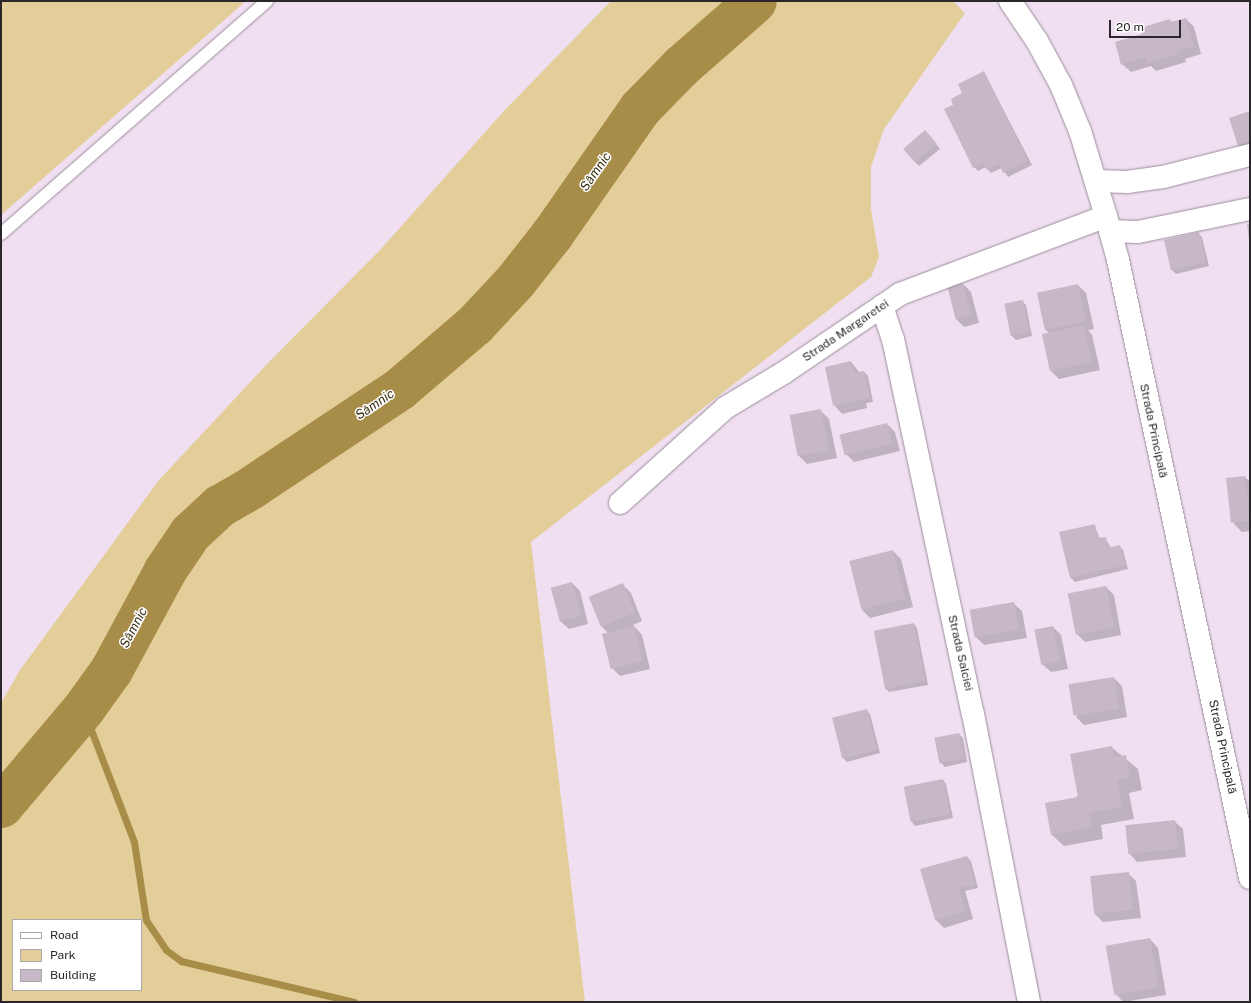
<!DOCTYPE html>
<meta charset="utf-8">
<style>
body{margin:0}
#map{position:relative;width:1251px;height:1003px;overflow:hidden;background:#efdff0;font-family:"Public Sans",sans-serif}
div>[style]{position:absolute}
.green>*{inset:0;background:#e3ce99}
.shadow>*{inset:0;background:#0003}
.stream>*{height:7px;margin:-3.5px;padding:0 3.5px;transform-origin:3.5px;border-radius:3.5px;background:#a88d49}
.river>*{height:43px;margin:-21.5px;padding:0 21.5px;transform-origin:21.5px;border-radius:21.5px;background:#a88d49}
.building>*{inset:0;background:#c7b8c8;transform-origin:0 0}
.roads{filter:drop-shadow(0 0 1px #9b8d9c) drop-shadow(0 0 1px #9b8d9c)}
.lane>*{height:12px;margin:-6px;padding:0 6px;transform-origin:6px;border-radius:6px;background:#fff}
.street>*{height:22px;margin:-11px;padding:0 11px;transform-origin:11px;border-radius:11px;background:#fff}
.secondary>*{height:22px;margin:-11px;padding:0 11px;transform-origin:11px;border-radius:11px;background:#fff}
span{translate:-50% -50%;white-space:nowrap;text-align:center;line-height:1.15;-webkit-text-stroke:3px #fff;paint-order:stroke}
.street-label{font-size:12px;color:#2b252c}
.water-label{font-size:13px;color:#392e0f;font-style:italic}
.frame{position:absolute;inset:0;border:2px solid #2b252c;pointer-events:none}
.legend{position:absolute;left:12px;top:919px;width:130px;height:72px;box-sizing:border-box;background:#fff;border:1px solid #aaa8ab;margin:0;padding:5px 7px;list-style:none;font-size:12px;color:#2b252c}
.legend li{display:flex;align-items:center;gap:8px;height:20px}
.legend b{width:20px;border:1px solid #aaa8ab}
.scale{position:absolute;left:1109px;top:20px;width:72px;height:18px;box-sizing:border-box;border:2px solid #2b252c;border-top:0;padding-left:5px;font-size:12px;line-height:14px;white-space:nowrap;color:#2b252c;-webkit-text-stroke:3px #fff;paint-order:stroke}
</style>
<div id="map">
<div class="green">
<i style="clip-path:polygon(1px 1px,246px 1px,1px 215px)"></i>
<i style="clip-path:polygon(evenodd,611px 1px,953px 1px,965px 13px,884px 129px,871px 167px,871px 209px,879px 257px,871px 277px,531px 542px,585px 1002px,1px 1002px,1px 703px,20px 670px,159px 480px,269px 362px,381px 249px,503px 112px,611px 1px,13px 920px,141px 920px,141px 990px,13px 990px,13px 920px)"></i>
</div>
<div class="shadow">
<i style="clip-path:polygon(1186px 19px,1194px 27px,1201px 54px,1185px 59px,1186px 62px,1156px 71px,1151px 66px,1131px 72px,1122px 64px,1170px 20px,1173px 23px)"></i>
<i style="clip-path:polygon(984px 72px,1032px 165px,1008px 177px,1002px 168px,991px 173px,986px 167px,978px 171px,974px 167px,955px 105px)"></i>
<i style="clip-path:polygon(1250px 112px,1250px 153px,1247px 154px,1239px 145px)"></i>
<i style="clip-path:polygon(929px 135px,940px 149px,919px 166px,915px 162px)"></i>
<i style="clip-path:polygon(1198px 233px,1202px 237px,1209px 266px,1176px 274px,1172px 270px)"></i>
<i style="clip-path:polygon(963px 284px,971px 292px,979px 323px,964px 327px,956px 319px)"></i>
<i style="clip-path:polygon(1078px 285px,1086px 293px,1094px 329px,1088px 330px,1092px 335px,1100px 370px,1059px 379px,1051px 371px,1044px 335px,1050px 334px,1045px 329px)"></i>
<i style="clip-path:polygon(1022px 301px,1026px 305px,1032px 336px,1016px 340px,1012px 336px,1005px 304px)"></i>
<i style="clip-path:polygon(851px 362px,860px 373px,864px 372px,868px 376px,873px 402px,866px 403px,867px 408px,842px 414px,834px 405px)"></i>
<i style="clip-path:polygon(821px 411px,829px 419px,837px 458px,807px 464px,799px 456px)"></i>
<i style="clip-path:polygon(887px 424px,895px 432px,900px 451px,854px 462px,846px 454px,841px 435px)"></i>
<i style="clip-path:polygon(1245px 477px,1250px 482px,1250px 531px,1242px 532px,1234px 524px)"></i>
<i style="clip-path:polygon(1094px 525px,1100px 539px,1105px 538px,1111px 548px,1119px 546px,1123px 550px,1128px 569px,1075px 582px,1071px 578px,1060px 533px)"></i>
<i style="clip-path:polygon(893px 551px,901px 559px,913px 607px,870px 618px,862px 610px)"></i>
<i style="clip-path:polygon(572px 583px,580px 591px,588px 624px,569px 629px,560px 621px)"></i>
<i style="clip-path:polygon(622px 584px,631px 593px,642px 621px,633px 625px,642px 635px,650px 669px,620px 676px,612px 668px,608px 633px,602px 627px,590px 598px)"></i>
<i style="clip-path:polygon(1106px 587px,1114px 595px,1121px 635px,1085px 642px,1077px 634px)"></i>
<i style="clip-path:polygon(1013px 603px,1022px 611px,1027px 638px,984px 645px,976px 637px)"></i>
<i style="clip-path:polygon(914px 624px,917px 628px,928px 685px,889px 692px,885px 688px)"></i>
<i style="clip-path:polygon(1053px 627px,1061px 635px,1068px 669px,1051px 672px,1042px 664px,1036px 630px)"></i>
<i style="clip-path:polygon(1114px 678px,1122px 686px,1127px 717px,1084px 725px,1076px 717px)"></i>
<i style="clip-path:polygon(866px 710px,870px 714px,880px 753px,847px 762px,843px 758px)"></i>
<i style="clip-path:polygon(959px 734px,963px 738px,967px 762px,945px 767px,941px 763px)"></i>
<i style="clip-path:polygon(1111px 747px,1138px 769px,1142px 790px,1129px 793px,1134px 819px,1101px 825px,1103px 839px,1064px 846px,1051px 834px)"></i>
<i style="clip-path:polygon(943px 780px,946px 784px,953px 818px,915px 826px,912px 822px)"></i>
<i style="clip-path:polygon(1174px 821px,1183px 829px,1186px 857px,1137px 862px,1129px 853px)"></i>
<i style="clip-path:polygon(967px 857px,971px 861px,978px 888px,965px 891px,973px 919px,944px 928px,935px 919px)"></i>
<i style="clip-path:polygon(1128px 873px,1136px 881px,1141px 918px,1103px 922px,1095px 914px,1091px 877px)"></i>
<i style="clip-path:polygon(1150px 939px,1158px 948px,1166px 995px,1123px 1002px,1116px 994px)"></i>
</div>
<div class="stream">
<i style="left:83px;top:709px;width:142px;rotate:69deg"></i>
<i style="left:134px;top:842px;width:79px;rotate:81.3deg"></i>
<i style="left:146px;top:920px;width:36px;rotate:56deg"></i>
<i style="left:166px;top:950px;width:19px;rotate:36deg"></i>
<i style="left:181px;top:961px;width:178px;rotate:13.3deg"></i>
</div>
<div class="river">
<i style="left:1px;top:806px;width:127px;rotate:-49.8deg"></i>
<i style="left:83px;top:709px;width:48px;rotate:-54.3deg"></i>
<i style="left:111px;top:670px;width:114px;rotate:-61.6deg"></i>
<i style="left:165px;top:570px;width:45px;rotate:-56deg"></i>
<i style="left:190px;top:533px;width:40px;rotate:-43deg"></i>
<i style="left:219px;top:506px;width:39px;rotate:-30deg"></i>
<i style="left:253px;top:486px;width:175px;rotate:-33.6deg"></i>
<i style="left:399px;top:389px;width:99px;rotate:-40.5deg"></i>
<i style="left:474px;top:325px;width:60px;rotate:-47deg"></i>
<i style="left:515px;top:281px;width:60px;rotate:-51.8deg"></i>
<i style="left:552px;top:234px;width:154px;rotate:-55.1deg"></i>
<i style="left:640px;top:108px;width:59px;rotate:-45.7deg"></i>
<i style="left:681px;top:66px;width:98px;rotate:-41.3deg"></i>
</div>
<div class="building">
<i style="clip-path:polygon(1186px 18px,1194px 46px,1177px 51px,1178px 54px,1147px 63px,1145px 57px,1121px 65px,1115px 42px,1142px 34px,1140px 28px,1170px 19px,1171px 22px)"></i>
<i style="clip-path:polygon(984px 71px,1028px 161px,1003px 173px,999px 164px,987px 170px,983px 163px,973px 168px,944px 109px,953px 105px,951px 99px,962px 93px,958px 84px)"></i>
<i style="clip-path:polygon(1250px 111px,1250px 142px,1238px 146px,1229px 118px)"></i>
<i style="left:925px;top:130px;width:18px;height:29px;rotate:49deg"></i>
<i style="clip-path:polygon(1247px 224px,1250px 224px,1250px 240px,1249px 240px)"></i>
<i style="left:1199px;top:232px;width:31px;height:36px;rotate:77deg"></i>
<i style="left:963px;top:283px;width:33px;height:16px;rotate:76deg"></i>
<i style="left:1078px;top:284px;width:38px;height:42px;rotate:78deg"></i>
<i style="left:1023px;top:300px;width:33px;height:19px;rotate:79deg"></i>
<i style="left:1084px;top:325px;width:38px;height:43px;rotate:78deg"></i>
<i style="clip-path:polygon(851px 361px,854px 373px,864px 371px,870px 398px,833px 406px,825px 367px)"></i>
<i style="left:821px;top:409px;width:42px;height:32px;rotate:79deg"></i>
<i style="left:887px;top:423px;width:21px;height:49px;rotate:76deg"></i>
<i style="left:1245px;top:476px;width:45px;height:19px;rotate:84deg"></i>
<i style="clip-path:polygon(1095px 524px,1098px 538px,1106px 537px,1108px 548px,1120px 545px,1125px 565px,1070px 578px,1059px 532px)"></i>
<i style="left:893px;top:550px;width:50px;height:45px;rotate:76deg"></i>
<i style="left:572px;top:582px;width:35px;height:22px;rotate:75deg"></i>
<i style="left:623px;top:583px;width:32px;height:37px;rotate:68deg"></i>
<i style="left:1106px;top:586px;width:42px;height:39px;rotate:79deg"></i>
<i style="left:1014px;top:602px;width:28px;height:45px;rotate:80deg"></i>
<i style="left:914px;top:623px;width:59px;height:41px;rotate:79deg"></i>
<i style="left:634px;top:626px;width:36px;height:33px;rotate:76deg"></i>
<i style="left:1053px;top:626px;width:36px;height:19px;rotate:79deg"></i>
<i style="left:1114px;top:677px;width:32px;height:46px;rotate:81deg"></i>
<i style="left:867px;top:709px;width:42px;height:36px;rotate:76deg"></i>
<i style="left:959px;top:733px;width:26px;height:25px;rotate:79deg"></i>
<i style="clip-path:polygon(1112px 746px,1114px 757px,1126px 755px,1130px 778px,1117px 780px,1122px 807px,1089px 813px,1091px 827px,1051px 835px,1045px 803px,1078px 797px,1070px 754px)"></i>
<i style="left:943px;top:779px;width:36px;height:40px;rotate:79deg"></i>
<i style="left:1175px;top:820px;width:29px;height:50px;rotate:84deg"></i>
<i style="clip-path:polygon(967px 856px,975px 884px,959px 888px,965px 911px,935px 920px,920px 869px)"></i>
<i style="left:1129px;top:872px;width:38px;height:39px;rotate:84deg"></i>
<i style="left:1150px;top:938px;width:50px;height:45px;rotate:80deg"></i>
</div>
<div class="roads">
<div class="lane">
<i style="left:1px;top:234px;width:354px;rotate:-41.2deg"></i>
</div>
<div class="street">
<i style="left:1096px;top:181px;width:31px;rotate:2deg"></i>
<i style="left:1127px;top:182px;width:36px;rotate:-8deg"></i>
<i style="left:1163px;top:177px;width:90px;rotate:-14.2deg"></i>
<i style="left:1110px;top:231px;width:28px;rotate:2deg"></i>
<i style="left:1138px;top:232px;width:114px;rotate:-11.6deg"></i>
<i style="left:882px;top:306px;width:35px;rotate:72deg"></i>
<i style="left:893px;top:339px;width:383px;rotate:78deg"></i>
<i style="left:973px;top:714px;width:293px;rotate:79deg"></i>
<i style="left:620px;top:503px;width:142px;rotate:-42.1deg"></i>
<i style="left:725px;top:408px;width:70px;rotate:-31deg"></i>
<i style="left:785px;top:372px;width:139px;rotate:-34.1deg"></i>
<i style="left:900px;top:294px;width:220px;rotate:-20.7deg"></i>
</div>
<div class="secondary">
<i style="left:1010px;top:1px;width:48px;rotate:56deg"></i>
<i style="left:1037px;top:41px;width:50px;rotate:61.4deg"></i>
<i style="left:1061px;top:85px;width:50px;rotate:67.6deg"></i>
<i style="left:1080px;top:131px;width:89px;rotate:73deg"></i>
<i style="left:1106px;top:216px;width:46px;rotate:74.7deg"></i>
<i style="left:1118px;top:260px;width:632px;rotate:77.94deg"></i>
</div>
</div>
<div class="street-label">
<span style="left:846px;top:331px;rotate:-34deg">Strada Margaretei</span>
<span style="left:1153px;top:431px;rotate:78deg">Strada Principală</span>
<span style="left:960px;top:653px;rotate:77deg">Strada Salciei</span>
<span style="left:1222px;top:747px;rotate:78deg">Strada Principală</span>
</div>
<div class="water-label">
<span style="left:596px;top:172px;rotate:-55deg">Sâmnic</span>
<span style="left:375px;top:405px;rotate:-34deg">Sâmnic</span>
<span style="left:134px;top:628px;rotate:-62deg">Sâmnic</span>
</div>
<div class="frame"></div>
<ul class="legend">
<li><b style="height:5px;background:#fff"></b>Road</li>
<li><b style="height:11px;background:#e3ce99"></b>Park</li>
<li><b style="height:11px;background:#c7b8c8"></b>Building</li>
</ul>
<div class="scale">20 m</div>
</div>
